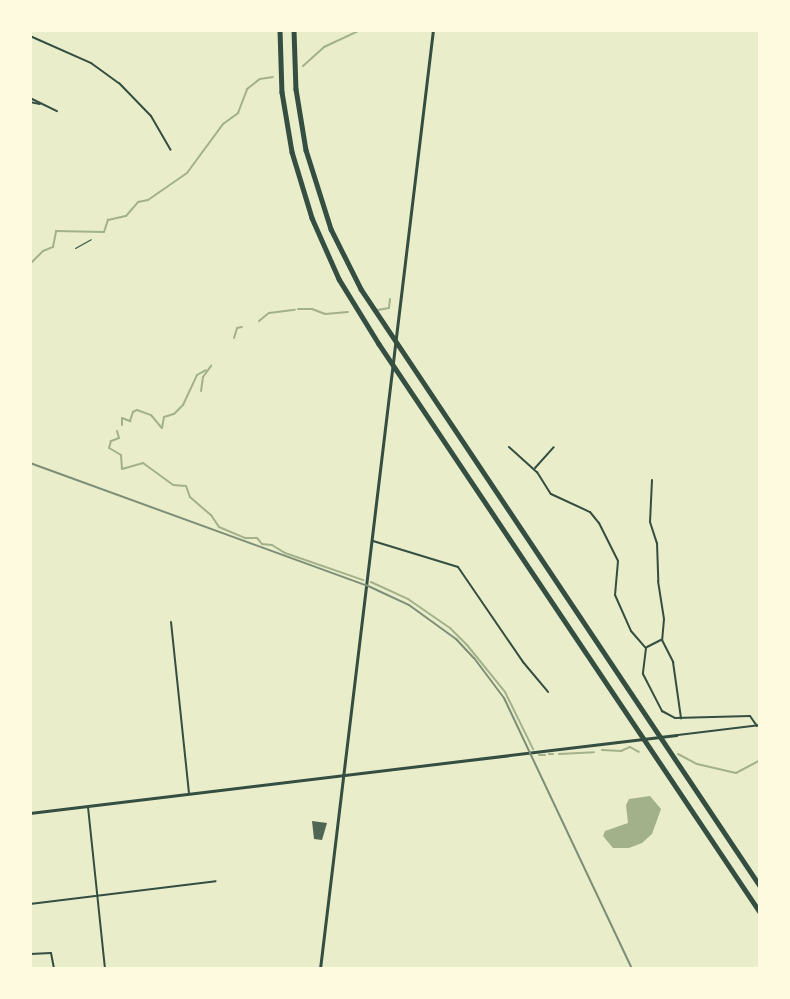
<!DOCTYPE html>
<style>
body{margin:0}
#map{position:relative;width:790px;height:999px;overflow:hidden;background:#e9edc9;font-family:"PT Sans Narrow",sans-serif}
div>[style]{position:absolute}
.water>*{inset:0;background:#a3b18a}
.stream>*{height:2px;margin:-1px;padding:0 1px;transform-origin:1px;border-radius:1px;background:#a3b18a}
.building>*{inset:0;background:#4f6655}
.path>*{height:1px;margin:-0.5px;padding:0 0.5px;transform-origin:0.5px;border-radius:0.5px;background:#344e41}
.minor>*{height:2px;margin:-1px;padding:0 1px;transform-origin:1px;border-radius:1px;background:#344e41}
.tertiary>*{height:2.5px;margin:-1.25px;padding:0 1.25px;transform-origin:1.25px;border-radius:1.25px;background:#344e41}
.secondary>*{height:2.5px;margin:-1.25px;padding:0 1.25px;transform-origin:1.25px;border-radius:1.25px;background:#344e41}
.motorway>*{height:4.5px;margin:-2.25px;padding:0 2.25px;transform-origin:2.25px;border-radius:2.25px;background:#344e41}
.rail>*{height:2px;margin:-1px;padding:0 1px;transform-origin:1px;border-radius:1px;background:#7c8e77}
span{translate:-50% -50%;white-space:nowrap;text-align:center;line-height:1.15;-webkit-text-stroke:7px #fefae0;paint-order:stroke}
.frame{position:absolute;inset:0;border:32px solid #fefae0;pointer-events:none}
</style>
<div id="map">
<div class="water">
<i style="clip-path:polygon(650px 796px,661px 809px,652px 834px,642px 843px,629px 848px,613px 848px,603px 836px,605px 831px,628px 823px,626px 805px,629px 799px)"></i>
</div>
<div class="stream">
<i style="left:303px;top:66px;width:28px;rotate:-42deg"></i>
<i style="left:324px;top:47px;width:40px;rotate:-25deg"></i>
<i style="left:30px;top:264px;width:18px;rotate:-45deg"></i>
<i style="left:43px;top:251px;width:11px;rotate:-22deg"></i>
<i style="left:53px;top:247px;width:16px;rotate:-79deg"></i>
<i style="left:56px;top:231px;width:48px;rotate:1.2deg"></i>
<i style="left:104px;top:232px;width:13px;rotate:-72deg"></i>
<i style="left:108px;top:220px;width:18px;rotate:-13deg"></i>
<i style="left:126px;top:216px;width:18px;rotate:-49deg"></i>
<i style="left:138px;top:202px;width:10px;rotate:-11deg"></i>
<i style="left:148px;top:200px;width:47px;rotate:-34.7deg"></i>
<i style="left:187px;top:173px;width:61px;rotate:-53.7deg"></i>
<i style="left:223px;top:124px;width:19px;rotate:-36deg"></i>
<i style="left:238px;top:113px;width:26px;rotate:-69deg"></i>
<i style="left:247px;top:89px;width:16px;rotate:-38deg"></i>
<i style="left:260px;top:79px;width:13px;rotate:-9deg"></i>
<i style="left:298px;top:309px;width:14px"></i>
<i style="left:312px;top:309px;width:14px;rotate:21deg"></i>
<i style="left:325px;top:314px;width:23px;rotate:-5deg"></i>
<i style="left:378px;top:310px;width:11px;rotate:-10deg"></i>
<i style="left:389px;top:308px;width:9px;rotate:-84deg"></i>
<i style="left:259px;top:321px;width:13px;rotate:-39deg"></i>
<i style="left:269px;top:313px;width:26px;rotate:-7deg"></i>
<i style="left:234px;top:338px;width:10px;rotate:-73deg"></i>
<i style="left:237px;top:328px;width:5px;rotate:-11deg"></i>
<i style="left:201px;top:391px;width:14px;rotate:-82deg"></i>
<i style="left:203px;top:377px;width:14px;rotate:-54deg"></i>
<i style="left:122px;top:425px;width:7px;rotate:-90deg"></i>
<i style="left:122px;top:418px;width:9px;rotate:21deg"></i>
<i style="left:130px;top:421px;width:9px;rotate:-72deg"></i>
<i style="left:133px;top:412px;width:4px;rotate:-27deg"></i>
<i style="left:137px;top:410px;width:15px;rotate:20deg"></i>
<i style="left:151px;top:415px;width:17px;rotate:50deg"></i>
<i style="left:162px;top:428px;width:11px;rotate:-80deg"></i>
<i style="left:164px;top:417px;width:10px;rotate:-17deg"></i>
<i style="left:174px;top:414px;width:13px;rotate:-45deg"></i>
<i style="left:183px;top:405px;width:33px;rotate:-65deg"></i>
<i style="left:197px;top:375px;width:10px;rotate:-29deg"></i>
<i style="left:117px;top:431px;width:7px;rotate:74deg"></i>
<i style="left:119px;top:438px;width:9px;rotate:159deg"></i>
<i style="left:111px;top:441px;width:7px;rotate:106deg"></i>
<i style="left:109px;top:448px;width:14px;rotate:30deg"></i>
<i style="left:121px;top:455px;width:14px;rotate:86deg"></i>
<i style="left:122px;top:469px;width:22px;rotate:-16deg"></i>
<i style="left:143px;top:463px;width:37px;rotate:36deg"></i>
<i style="left:173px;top:485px;width:13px;rotate:4deg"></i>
<i style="left:186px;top:486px;width:12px;rotate:70deg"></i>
<i style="left:190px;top:497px;width:28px;rotate:41deg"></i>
<i style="left:211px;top:515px;width:14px;rotate:56deg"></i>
<i style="left:219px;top:527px;width:28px;rotate:23deg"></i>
<i style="left:245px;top:538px;width:12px"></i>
<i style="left:257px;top:538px;width:8px;rotate:50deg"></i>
<i style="left:262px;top:544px;width:10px;rotate:6deg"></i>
<i style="left:272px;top:545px;width:15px;rotate:32deg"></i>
<i style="left:285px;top:553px;width:83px;rotate:19.1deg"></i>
<i style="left:371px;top:582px;width:41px;rotate:24.7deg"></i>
<i style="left:408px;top:599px;width:51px;rotate:34.6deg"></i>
<i style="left:450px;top:628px;width:24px;rotate:45deg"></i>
<i style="left:467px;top:645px;width:60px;rotate:51deg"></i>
<i style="left:505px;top:692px;width:64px;rotate:63.8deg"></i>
<i style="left:602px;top:750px;width:19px;rotate:3deg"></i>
<i style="left:621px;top:751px;width:10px;rotate:-24deg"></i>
<i style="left:630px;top:747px;width:10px;rotate:29deg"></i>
<i style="left:549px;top:754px;width:4px"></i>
<i style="left:559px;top:754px;width:35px;rotate:-3deg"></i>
<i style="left:678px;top:754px;width:21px;rotate:28deg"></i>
<i style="left:697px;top:764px;width:40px;rotate:13deg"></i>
<i style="left:736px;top:773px;width:27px;rotate:-28deg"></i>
<i style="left:539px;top:755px;width:6px"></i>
</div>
<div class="building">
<i style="clip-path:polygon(312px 821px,327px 823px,322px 840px,314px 839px)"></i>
</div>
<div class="path">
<i style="left:75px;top:248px;width:18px;rotate:-29deg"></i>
</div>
<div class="minor">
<i style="left:30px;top:36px;width:67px;rotate:23.9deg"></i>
<i style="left:91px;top:63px;width:34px;rotate:36deg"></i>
<i style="left:119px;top:83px;width:46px;rotate:45.9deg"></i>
<i style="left:151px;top:116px;width:39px;rotate:60deg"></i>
<i style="left:30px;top:98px;width:30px;rotate:26deg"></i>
<i style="left:30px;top:102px;width:10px;rotate:11deg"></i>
<i style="left:509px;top:447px;width:38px;rotate:42deg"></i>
<i style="left:537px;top:472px;width:26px;rotate:58deg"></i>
<i style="left:551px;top:494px;width:43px;rotate:24.8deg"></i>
<i style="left:590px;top:512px;width:14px;rotate:51deg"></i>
<i style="left:599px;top:523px;width:42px;rotate:63.4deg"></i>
<i style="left:618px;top:561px;width:34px;rotate:95deg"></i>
<i style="left:615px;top:595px;width:39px;rotate:66deg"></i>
<i style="left:631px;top:631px;width:23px;rotate:49deg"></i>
<i style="left:646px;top:648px;width:26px;rotate:97deg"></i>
<i style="left:643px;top:674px;width:42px;rotate:62.8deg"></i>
<i style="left:662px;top:711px;width:15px;rotate:28deg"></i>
<i style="left:675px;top:718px;width:75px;rotate:-1.5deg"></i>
<i style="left:750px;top:716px;width:12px;rotate:55deg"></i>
<i style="left:535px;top:468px;width:28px;rotate:-48deg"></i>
<i style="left:652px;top:480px;width:42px;rotate:92.7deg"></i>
<i style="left:650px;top:522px;width:22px;rotate:72deg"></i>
<i style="left:657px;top:543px;width:38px;rotate:88deg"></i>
<i style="left:658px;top:581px;width:38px;rotate:81deg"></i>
<i style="left:664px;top:619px;width:21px;rotate:95deg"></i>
<i style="left:662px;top:640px;width:25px;rotate:63deg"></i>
<i style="left:673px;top:662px;width:57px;rotate:81.9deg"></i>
<i style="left:373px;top:541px;width:89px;rotate:17deg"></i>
<i style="left:458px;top:567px;width:115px;rotate:55.6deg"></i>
<i style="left:523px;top:662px;width:39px;rotate:50deg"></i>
<i style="left:171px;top:622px;width:171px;rotate:84deg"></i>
<i style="left:647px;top:647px;width:16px;rotate:-27deg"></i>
<i style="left:678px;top:735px;width:83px;rotate:-7deg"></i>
<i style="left:88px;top:807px;width:163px;rotate:84deg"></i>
<i style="left:30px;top:904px;width:187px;rotate:-7deg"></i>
<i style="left:30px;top:954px;width:21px;rotate:-3deg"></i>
<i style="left:51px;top:953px;width:16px;rotate:79deg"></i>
</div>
<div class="tertiary">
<i style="left:30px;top:813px;width:651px;rotate:-6.88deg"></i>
</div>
<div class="secondary">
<i style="left:320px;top:969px;width:946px;rotate:-83.14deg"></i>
</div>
<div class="motorway">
<i style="left:280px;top:30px;width:62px;rotate:88.2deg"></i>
<i style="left:282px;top:92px;width:61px;rotate:80.5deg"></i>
<i style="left:292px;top:152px;width:69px;rotate:73.1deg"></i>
<i style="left:312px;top:218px;width:67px;rotate:66.1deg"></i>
<i style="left:339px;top:279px;width:76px;rotate:58.4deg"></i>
<i style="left:379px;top:344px;width:684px;rotate:56.15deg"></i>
<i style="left:294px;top:30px;width:59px;rotate:88.1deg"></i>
<i style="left:296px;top:89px;width:62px;rotate:80.7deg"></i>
<i style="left:306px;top:150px;width:83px;rotate:72.4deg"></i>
<i style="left:331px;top:229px;width:67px;rotate:63.4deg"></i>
<i style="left:361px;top:289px;width:718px;rotate:56.24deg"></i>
</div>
<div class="rail">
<i style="left:30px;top:463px;width:357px;rotate:20deg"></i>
<i style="left:366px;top:585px;width:47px;rotate:24.9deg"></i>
<i style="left:409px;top:605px;width:58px;rotate:35.9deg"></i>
<i style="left:456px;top:639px;width:26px;rotate:47deg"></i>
<i style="left:474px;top:658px;width:50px;rotate:53.1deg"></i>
<i style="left:504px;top:698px;width:300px;rotate:64.7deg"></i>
</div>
<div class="frame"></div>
</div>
